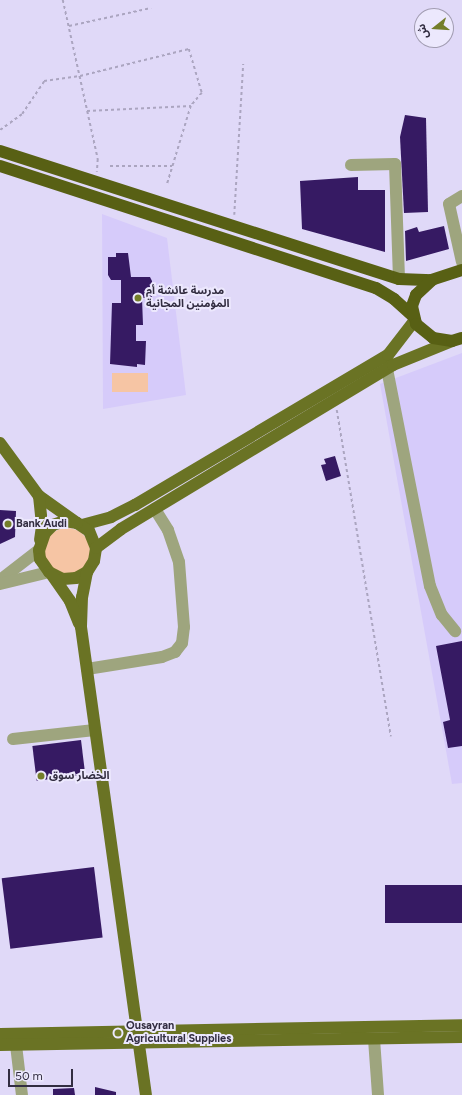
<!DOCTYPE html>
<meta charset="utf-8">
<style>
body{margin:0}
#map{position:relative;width:462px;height:1095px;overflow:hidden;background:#e0d9f8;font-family:Figtree,"Noto Sans Arabic",sans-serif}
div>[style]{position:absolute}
.built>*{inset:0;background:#d6cbfa}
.green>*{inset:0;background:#f6c5a4;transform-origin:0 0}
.round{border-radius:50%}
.building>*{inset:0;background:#361a63;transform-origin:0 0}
.path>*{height:1.5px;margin-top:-0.75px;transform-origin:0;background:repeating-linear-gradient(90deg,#aba5c0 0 3px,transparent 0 6px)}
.minor>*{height:12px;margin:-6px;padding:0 6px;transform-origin:6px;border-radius:6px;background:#9ea57e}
.major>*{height:12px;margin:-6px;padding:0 6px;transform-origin:6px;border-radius:6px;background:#6a7324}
.highway>*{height:12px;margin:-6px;padding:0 6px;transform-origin:6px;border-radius:6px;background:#586014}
.dots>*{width:11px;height:11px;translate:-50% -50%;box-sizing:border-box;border:2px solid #ece8fd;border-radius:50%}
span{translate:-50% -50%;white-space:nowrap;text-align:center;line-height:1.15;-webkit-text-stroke:4px #ece8fd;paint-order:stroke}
.poi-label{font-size:11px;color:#322d41;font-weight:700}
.left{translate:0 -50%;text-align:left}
.north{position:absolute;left:414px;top:8px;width:40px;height:40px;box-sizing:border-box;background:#ece8fd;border:1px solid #a29db2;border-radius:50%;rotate:253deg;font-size:11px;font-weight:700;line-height:16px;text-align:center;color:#322d41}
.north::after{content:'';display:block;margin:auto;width:14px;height:18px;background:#747e2a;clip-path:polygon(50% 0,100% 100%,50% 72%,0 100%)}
.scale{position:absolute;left:8px;top:1069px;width:65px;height:18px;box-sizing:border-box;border:2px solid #322d41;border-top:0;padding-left:5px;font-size:12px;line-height:14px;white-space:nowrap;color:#322d41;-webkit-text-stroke:3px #ece8fd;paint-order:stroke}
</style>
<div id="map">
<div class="built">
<i style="clip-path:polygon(102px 214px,167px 238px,186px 395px,103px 409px)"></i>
<i style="clip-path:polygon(462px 353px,462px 783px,452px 784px,380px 384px)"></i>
</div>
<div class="green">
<i style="left:112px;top:373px;width:36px;height:19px"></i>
<i class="round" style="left:44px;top:528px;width:46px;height:46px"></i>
</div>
<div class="building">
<i style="clip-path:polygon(405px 115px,426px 118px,428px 212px,404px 213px,400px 137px)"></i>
<i style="clip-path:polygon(358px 177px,358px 190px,385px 190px,385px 252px,302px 229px,300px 181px)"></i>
<i style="clip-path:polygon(444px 226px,449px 249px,406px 261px,405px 231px,417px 227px,419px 232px)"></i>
<i style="clip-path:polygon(116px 253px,128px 253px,131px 277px,150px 277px,152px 281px,152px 298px,142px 298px,143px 325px,136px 325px,136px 341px,146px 341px,145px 365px,137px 364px,137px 367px,110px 364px,112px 303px,121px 303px,121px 280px,111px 280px,108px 275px,108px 257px,116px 257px)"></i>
<i style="clip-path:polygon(335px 456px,341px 476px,326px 481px,321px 465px,326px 464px,324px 459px)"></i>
<i style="clip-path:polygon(0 510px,16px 511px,15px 537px,0 544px)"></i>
<i style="clip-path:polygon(462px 641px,462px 746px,448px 748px,443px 722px,450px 720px,436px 646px)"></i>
<i style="left:81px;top:740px;width:35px;height:49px;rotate:83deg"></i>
<i style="left:94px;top:867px;width:71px;height:93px;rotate:83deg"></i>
<i style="left:462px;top:885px;width:38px;height:77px;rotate:90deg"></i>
<i style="clip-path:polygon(95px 1087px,116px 1092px,116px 1095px,95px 1095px)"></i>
<i style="clip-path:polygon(74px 1088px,75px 1095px,53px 1095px,53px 1089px)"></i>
</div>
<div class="path">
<i style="left:63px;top:0;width:163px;rotate:77.6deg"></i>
<i style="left:98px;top:159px;width:13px;rotate:94deg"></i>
<i style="left:69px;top:26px;width:84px;rotate:-12.4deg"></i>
<i style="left:87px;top:111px;width:104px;rotate:-2.8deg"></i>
<i style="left:0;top:130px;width:27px;rotate:-36deg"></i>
<i style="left:22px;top:114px;width:40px;rotate:-56deg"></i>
<i style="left:44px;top:81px;width:36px;rotate:-8deg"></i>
<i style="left:80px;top:76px;width:112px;rotate:-13.9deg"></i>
<i style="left:189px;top:49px;width:46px;rotate:73.5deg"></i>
<i style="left:202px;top:93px;width:17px;rotate:130deg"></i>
<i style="left:191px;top:106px;width:83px;rotate:106.9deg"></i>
<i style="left:110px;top:166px;width:62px"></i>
<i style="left:234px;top:215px;width:151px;rotate:-86.6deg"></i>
<i style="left:337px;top:410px;width:331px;rotate:80.6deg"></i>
</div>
<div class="minor">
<i style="left:351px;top:165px;width:44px;rotate:-1.3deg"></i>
<i style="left:395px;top:164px;width:115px;rotate:88deg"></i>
<i style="left:462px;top:196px;width:15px;rotate:148deg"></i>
<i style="left:449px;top:204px;width:59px;rotate:77.4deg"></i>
<i style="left:387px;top:369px;width:221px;rotate:78.8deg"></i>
<i style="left:430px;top:586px;width:31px;rotate:68deg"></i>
<i style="left:442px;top:615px;width:21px;rotate:51deg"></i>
<i style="left:0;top:580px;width:49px;rotate:-37.6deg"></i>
<i style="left:0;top:584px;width:50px;rotate:-13.8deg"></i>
<i style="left:87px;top:669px;width:76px;rotate:-9.1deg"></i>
<i style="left:162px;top:657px;width:14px;rotate:-21deg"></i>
<i style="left:175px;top:652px;width:11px;rotate:-52deg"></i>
<i style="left:182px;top:643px;width:16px;rotate:-83deg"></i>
<i style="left:184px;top:627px;width:65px;rotate:-94.4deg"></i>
<i style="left:179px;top:562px;width:34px;rotate:-109deg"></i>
<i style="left:168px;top:530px;width:25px;rotate:-122deg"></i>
<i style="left:13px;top:739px;width:82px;rotate:-6.3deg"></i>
<i style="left:374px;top:1039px;width:56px;rotate:85.9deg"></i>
<i style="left:16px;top:1045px;width:50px;rotate:83.2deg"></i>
</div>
<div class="major">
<i style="left:0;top:443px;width:66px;rotate:53.7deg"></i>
<i style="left:39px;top:496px;width:47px;rotate:35.4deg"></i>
<i style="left:39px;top:496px;width:30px;rotate:84deg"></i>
<i style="left:42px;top:526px;width:14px;rotate:98deg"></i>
<i style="left:82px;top:525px;width:30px;rotate:-15deg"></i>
<i style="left:111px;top:517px;width:27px;rotate:-27deg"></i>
<i style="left:135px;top:505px;width:294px;rotate:-30.7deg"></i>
<i style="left:388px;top:355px;width:44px;rotate:-52.4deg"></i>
<i style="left:96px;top:548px;width:18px;rotate:-112deg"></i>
<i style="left:89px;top:531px;width:14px;rotate:-146deg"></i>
<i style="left:77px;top:523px;width:12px;rotate:-171deg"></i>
<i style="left:65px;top:521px;width:13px;rotate:162deg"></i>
<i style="left:53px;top:525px;width:11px;rotate:135deg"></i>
<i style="left:45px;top:533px;width:18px;rotate:109deg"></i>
<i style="left:39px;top:550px;width:9px;rotate:84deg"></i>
<i style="left:40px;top:559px;width:16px;rotate:55deg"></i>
<i style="left:49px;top:572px;width:16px;rotate:27deg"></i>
<i style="left:63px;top:579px;width:13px;rotate:-4deg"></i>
<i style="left:76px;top:578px;width:13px;rotate:-29deg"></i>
<i style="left:87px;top:572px;width:13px;rotate:-58deg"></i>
<i style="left:94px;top:561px;width:13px;rotate:-81deg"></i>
<i style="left:96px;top:548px;width:31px;rotate:-37deg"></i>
<i style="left:121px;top:529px;width:318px;rotate:-31.1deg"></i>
<i style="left:393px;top:365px;width:64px;rotate:-22.1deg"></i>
<i style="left:87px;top:572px;width:25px;rotate:101deg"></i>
<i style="left:82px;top:597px;width:30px;rotate:92deg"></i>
<i style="left:81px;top:627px;width:472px;rotate:82.1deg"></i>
<i style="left:52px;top:575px;width:32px;rotate:55deg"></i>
<i style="left:70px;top:601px;width:24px;rotate:68deg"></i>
<i style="left:0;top:1034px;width:462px;rotate:-1.1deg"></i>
<i style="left:0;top:1045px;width:462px;rotate:-1deg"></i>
</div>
<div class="highway">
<i style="left:0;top:151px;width:419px;rotate:17.8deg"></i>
<i style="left:399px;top:279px;width:33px;rotate:2deg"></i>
<i style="left:0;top:166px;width:395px;rotate:18deg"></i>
<i style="left:376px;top:288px;width:21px;rotate:31deg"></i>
<i style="left:394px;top:299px;width:25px;rotate:42deg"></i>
<i style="left:462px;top:270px;width:32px;rotate:162deg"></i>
<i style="left:432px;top:280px;width:22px;rotate:137deg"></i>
<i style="left:416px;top:295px;width:12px;rotate:110deg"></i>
<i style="left:412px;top:306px;width:18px;rotate:77deg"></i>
<i style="left:416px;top:324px;width:22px;rotate:39deg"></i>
<i style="left:433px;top:338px;width:19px;rotate:9deg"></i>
<i style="left:452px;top:341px;width:10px;rotate:-17deg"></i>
</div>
<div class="dots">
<i style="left:138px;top:298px;background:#747e2a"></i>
<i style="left:8px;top:524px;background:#747e2a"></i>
<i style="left:41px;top:776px;background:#747e2a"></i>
<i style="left:118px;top:1033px;background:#747e2a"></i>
</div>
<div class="poi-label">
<span class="left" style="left:146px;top:298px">مدرسة عائشة أم<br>المؤمنين المجانية</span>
<span class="left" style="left:16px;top:524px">Bank Audi</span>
<span class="left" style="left:49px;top:776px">الخضار سوق</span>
<span class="left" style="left:126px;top:1033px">Ousayran<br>Agricultural Supplies</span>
</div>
<div class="north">ش</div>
<div class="scale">50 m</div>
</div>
